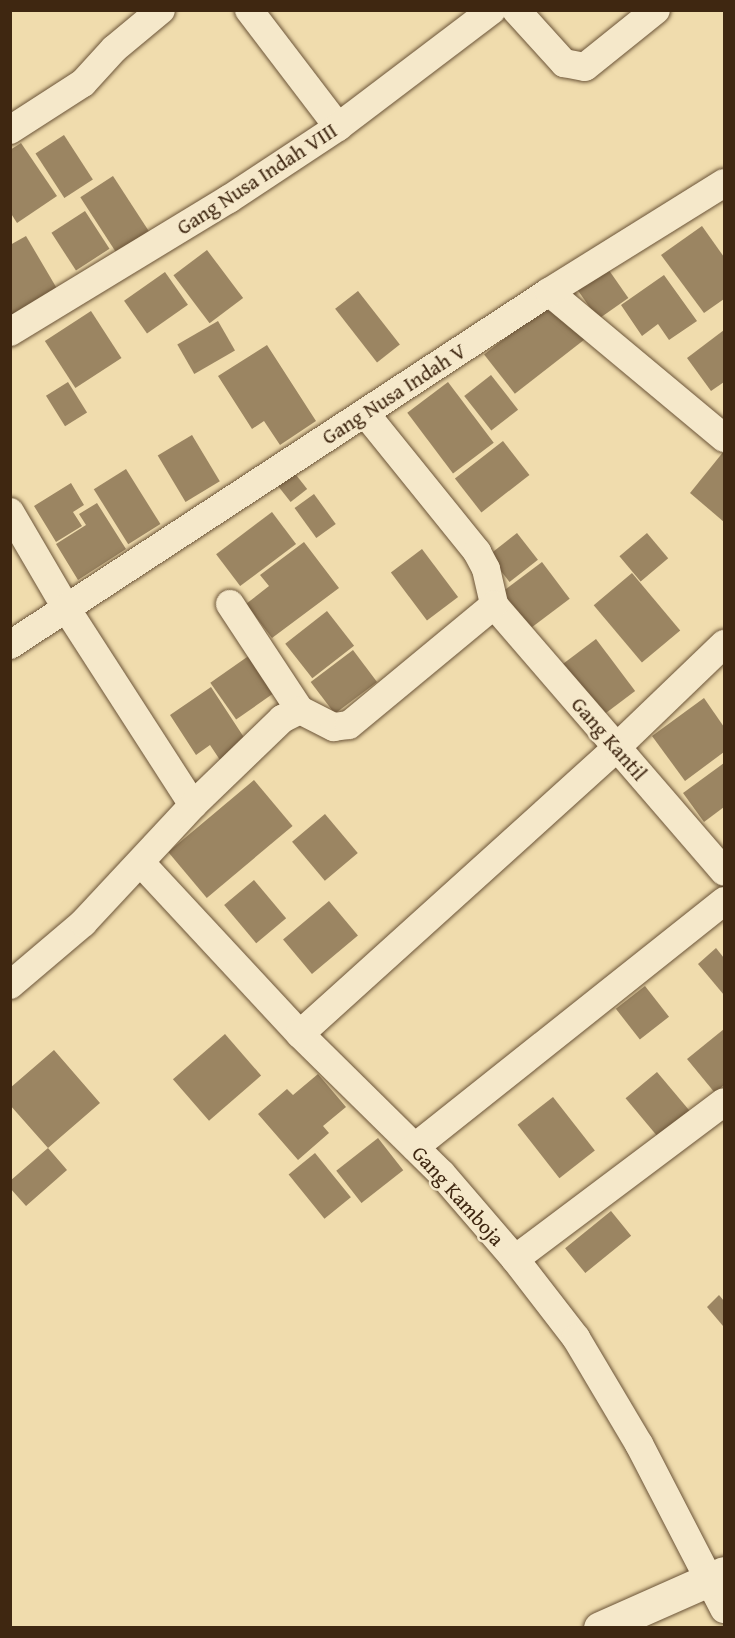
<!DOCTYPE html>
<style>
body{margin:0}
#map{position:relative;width:735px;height:1638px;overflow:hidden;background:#f0dcad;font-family:"Gentium Book Plus",serif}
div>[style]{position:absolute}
.building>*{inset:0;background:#9b8562;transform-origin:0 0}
.roads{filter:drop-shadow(0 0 2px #6b5438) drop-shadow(0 0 2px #6b5438)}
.minor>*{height:28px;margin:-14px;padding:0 14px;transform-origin:14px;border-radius:14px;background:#f5e8ca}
.tertiary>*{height:33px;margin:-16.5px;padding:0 16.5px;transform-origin:16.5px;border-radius:16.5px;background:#f5e8ca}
span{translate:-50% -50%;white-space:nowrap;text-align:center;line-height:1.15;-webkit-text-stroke:5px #f5e8ca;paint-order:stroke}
.street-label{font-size:21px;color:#3f2711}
.frame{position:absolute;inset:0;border:12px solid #3f2711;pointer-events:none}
</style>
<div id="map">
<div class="building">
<i style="left:64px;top:135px;width:53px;height:34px;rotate:57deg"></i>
<i style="clip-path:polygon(21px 143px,57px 196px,17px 223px,10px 212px,10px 150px)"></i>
<i style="left:113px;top:176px;width:71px;height:39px;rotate:57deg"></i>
<i style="left:85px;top:211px;width:45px;height:40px;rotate:57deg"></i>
<i style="clip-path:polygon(702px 226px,724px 257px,724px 299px,704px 313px,661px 255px)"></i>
<i style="clip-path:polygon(26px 236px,59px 292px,10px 319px,10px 245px)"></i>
<i style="left:207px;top:250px;width:60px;height:42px;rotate:53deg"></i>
<i style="left:606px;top:266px;width:39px;height:37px;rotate:55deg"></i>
<i style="left:165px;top:272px;width:40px;height:50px;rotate:55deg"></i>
<i style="clip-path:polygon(664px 275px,697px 321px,669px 340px,658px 324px,642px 336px,621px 305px)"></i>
<i style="left:358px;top:291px;width:68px;height:29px;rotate:52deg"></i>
<i style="left:555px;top:299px;width:50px;height:90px;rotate:52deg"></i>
<i style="left:91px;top:311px;width:56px;height:55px;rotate:57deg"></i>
<i style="left:218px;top:321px;width:34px;height:47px;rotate:60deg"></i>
<i style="clip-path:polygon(724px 330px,724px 382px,711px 391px,687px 358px)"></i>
<i style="clip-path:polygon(267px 345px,316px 421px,280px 445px,264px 421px,252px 429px,218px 376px)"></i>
<i style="left:491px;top:375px;width:44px;height:34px;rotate:52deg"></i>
<i style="left:68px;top:382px;width:36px;height:26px;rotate:58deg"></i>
<i style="left:448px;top:382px;width:76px;height:51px;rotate:53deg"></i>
<i style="left:192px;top:435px;width:54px;height:40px;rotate:59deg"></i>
<i style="left:503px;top:441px;width:43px;height:61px;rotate:52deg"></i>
<i style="clip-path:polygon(724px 451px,724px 522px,690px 493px)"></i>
<i style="left:126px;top:469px;width:65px;height:38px;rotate:58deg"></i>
<i style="left:293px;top:471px;width:23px;height:21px;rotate:52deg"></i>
<i style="clip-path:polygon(71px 483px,84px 505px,73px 512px,82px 526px,56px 542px,34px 506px)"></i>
<i style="left:314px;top:494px;width:37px;height:24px;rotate:54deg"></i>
<i style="clip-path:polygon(97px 503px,126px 549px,78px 580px,56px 544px,86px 525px,79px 514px)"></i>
<i style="left:272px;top:512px;width:40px;height:70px;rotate:53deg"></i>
<i style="left:517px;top:533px;width:34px;height:36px;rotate:52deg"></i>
<i style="left:647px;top:533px;width:33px;height:36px;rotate:50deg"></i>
<i style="clip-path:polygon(304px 542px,339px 588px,272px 638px,246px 604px,269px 586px,260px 575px)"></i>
<i style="left:422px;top:549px;width:60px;height:39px;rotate:53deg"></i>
<i style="left:542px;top:562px;width:46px;height:59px;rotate:53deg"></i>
<i style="left:632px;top:573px;width:75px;height:50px;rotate:50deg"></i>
<i style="left:327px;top:611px;width:44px;height:53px;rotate:52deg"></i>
<i style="left:596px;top:639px;width:65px;height:44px;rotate:53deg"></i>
<i style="left:257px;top:650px;width:45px;height:57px;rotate:55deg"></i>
<i style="left:353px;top:650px;width:40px;height:53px;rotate:53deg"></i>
<i style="clip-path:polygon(211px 687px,247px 742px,220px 760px,210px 745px,196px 755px,170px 715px)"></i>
<i style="clip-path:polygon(704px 698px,724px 727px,724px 752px,685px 781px,652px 736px)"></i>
<i style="clip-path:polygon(724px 763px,724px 807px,704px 822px,683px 793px)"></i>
<i style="left:254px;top:780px;width:60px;height:112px;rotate:50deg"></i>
<i style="left:325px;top:814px;width:51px;height:43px;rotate:50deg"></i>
<i style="left:254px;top:880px;width:50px;height:39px;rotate:50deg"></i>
<i style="left:329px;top:901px;width:45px;height:60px;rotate:50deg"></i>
<i style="clip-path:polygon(716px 948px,724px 958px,724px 995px,698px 964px)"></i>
<i style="left:645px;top:986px;width:39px;height:37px;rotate:52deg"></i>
<i style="clip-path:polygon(724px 1029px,724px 1085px,715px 1093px,687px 1059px)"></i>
<i style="left:225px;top:1034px;width:55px;height:69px;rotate:49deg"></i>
<i style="clip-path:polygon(54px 1050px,100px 1103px,48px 1148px,67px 1170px,26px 1206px,10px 1188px,10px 1181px,48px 1148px,10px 1105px,10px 1088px)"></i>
<i style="left:657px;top:1072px;width:53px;height:41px;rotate:50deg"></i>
<i style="clip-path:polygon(318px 1074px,346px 1107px,323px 1126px,329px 1133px,298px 1160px,258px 1114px,287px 1089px,293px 1095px)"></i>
<i style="left:553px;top:1097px;width:68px;height:45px;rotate:52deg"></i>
<i style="left:378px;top:1138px;width:41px;height:53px;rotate:52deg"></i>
<i style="left:315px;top:1153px;width:57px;height:34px;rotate:51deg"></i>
<i style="left:611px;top:1211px;width:32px;height:59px;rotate:51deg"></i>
<i style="clip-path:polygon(719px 1295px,724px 1301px,723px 1326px,707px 1307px)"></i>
</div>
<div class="roads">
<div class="minor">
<i style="left:249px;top:10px;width:147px;rotate:52.7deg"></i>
<i style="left:516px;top:10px;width:72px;rotate:47.8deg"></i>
<i style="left:564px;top:63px;width:21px;rotate:11deg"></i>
<i style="left:585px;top:67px;width:91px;rotate:-38.8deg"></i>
<i style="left:10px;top:130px;width:87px;rotate:-32.8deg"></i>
<i style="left:83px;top:83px;width:46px;rotate:-47.6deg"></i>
<i style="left:114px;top:49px;width:61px;rotate:-39.7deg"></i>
<i style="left:549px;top:292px;width:228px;rotate:39.8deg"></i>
<i style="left:10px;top:332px;width:256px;rotate:-31.3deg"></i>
<i style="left:229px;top:199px;width:131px;rotate:-33.4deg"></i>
<i style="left:338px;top:127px;width:193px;rotate:-37.2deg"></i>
<i style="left:365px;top:413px;width:179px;rotate:51.1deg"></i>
<i style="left:477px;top:552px;width:19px;rotate:62deg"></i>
<i style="left:486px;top:569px;width:37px;rotate:77deg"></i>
<i style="left:494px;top:605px;width:352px;rotate:49.2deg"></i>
<i style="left:10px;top:512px;width:111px;rotate:59.7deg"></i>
<i style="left:66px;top:608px;width:234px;rotate:57.2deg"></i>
<i style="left:230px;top:604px;width:127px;rotate:56.6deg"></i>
<i style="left:10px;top:645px;width:644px;rotate:-33.22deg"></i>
<i style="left:549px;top:292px;width:206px;rotate:-31.9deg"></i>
<i style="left:141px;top:863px;width:233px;rotate:47.1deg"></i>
<i style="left:300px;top:1034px;width:198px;rotate:44.6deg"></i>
<i style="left:441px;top:1173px;width:113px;rotate:49.3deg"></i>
<i style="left:515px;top:1259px;width:100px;rotate:52.3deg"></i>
<i style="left:576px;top:1338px;width:123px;rotate:59.3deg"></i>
<i style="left:639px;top:1444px;width:186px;rotate:62.7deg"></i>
<i style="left:10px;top:985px;width:96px;rotate:-40.3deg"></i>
<i style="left:83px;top:923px;width:161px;rotate:-47deg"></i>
<i style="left:193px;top:805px;width:124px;rotate:-44deg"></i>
<i style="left:282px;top:719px;width:20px;rotate:-27deg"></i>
<i style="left:300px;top:710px;width:38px;rotate:27deg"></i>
<i style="left:334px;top:727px;width:15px;rotate:-8deg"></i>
<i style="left:349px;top:725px;width:188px;rotate:-39.6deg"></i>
<i style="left:300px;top:1034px;width:426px;rotate:-42.1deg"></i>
<i style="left:616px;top:748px;width:150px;rotate:-43.9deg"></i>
<i style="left:415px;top:1147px;width:395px;rotate:-38.5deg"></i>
<i style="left:515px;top:1259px;width:261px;rotate:-36.9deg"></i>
</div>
<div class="tertiary">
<i style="left:600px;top:1628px;width:136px;rotate:-23.9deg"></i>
</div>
</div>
<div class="street-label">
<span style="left:257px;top:179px;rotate:-33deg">Gang Nusa Indah VIII</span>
<span style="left:394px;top:394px;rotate:-33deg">Gang Nusa Indah V</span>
<span style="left:609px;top:739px;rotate:49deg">Gang Kantil</span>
<span style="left:458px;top:1196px;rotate:48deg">Gang Kamboja</span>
</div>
<div class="frame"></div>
</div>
